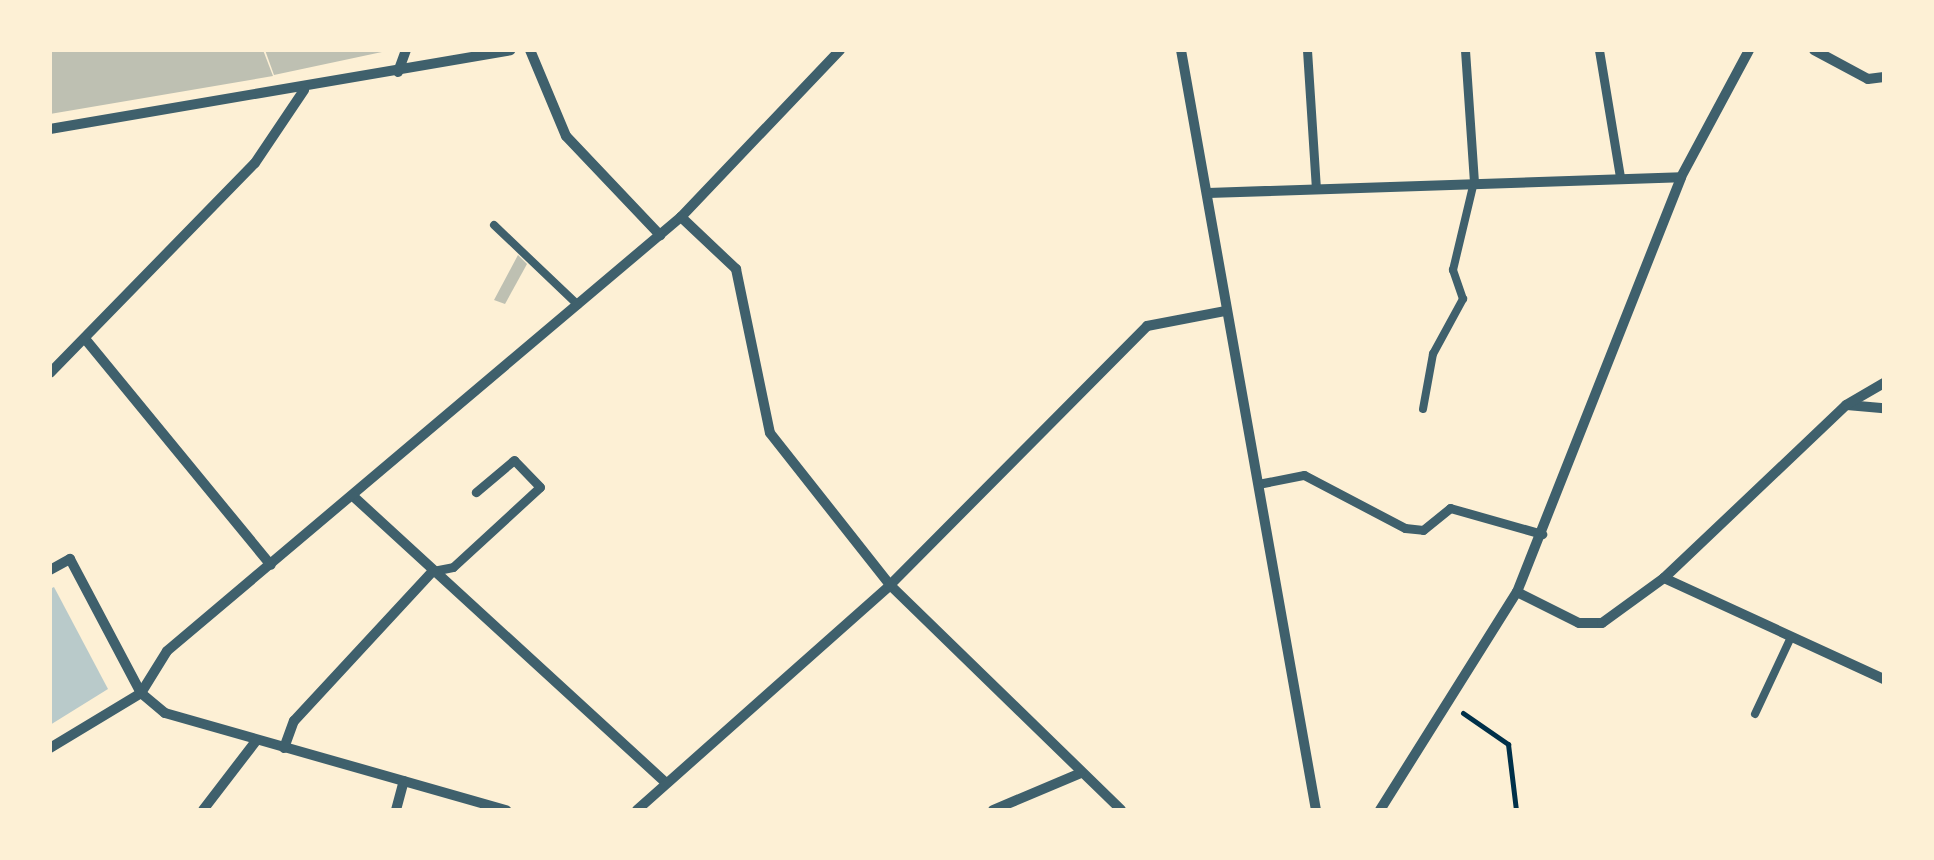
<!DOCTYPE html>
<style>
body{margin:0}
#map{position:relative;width:1934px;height:860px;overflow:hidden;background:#fdf0d5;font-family:"PT Sans Narrow",sans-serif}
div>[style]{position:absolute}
.green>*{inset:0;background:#b9caca}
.building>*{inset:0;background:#bec0b2}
.path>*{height:5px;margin:-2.5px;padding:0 2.5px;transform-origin:2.5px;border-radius:2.5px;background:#003049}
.service>*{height:8px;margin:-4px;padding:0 4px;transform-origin:4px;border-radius:4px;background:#3f606c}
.pedestrian>*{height:9px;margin:-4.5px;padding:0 4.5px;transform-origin:4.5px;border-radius:4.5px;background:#3f606c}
.minor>*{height:10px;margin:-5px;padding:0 5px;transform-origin:5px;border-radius:5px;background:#3f606c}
span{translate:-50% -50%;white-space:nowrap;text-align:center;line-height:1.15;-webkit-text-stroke:9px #fdf0d5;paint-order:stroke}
.frame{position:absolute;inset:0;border:52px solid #fdf0d5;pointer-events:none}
</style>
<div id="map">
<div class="green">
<i style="clip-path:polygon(54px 587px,108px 689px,50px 725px,50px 589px)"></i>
</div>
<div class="building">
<i style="clip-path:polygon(50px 50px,263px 50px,273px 76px,50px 114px)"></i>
<i style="clip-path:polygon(265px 50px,382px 50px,382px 52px,274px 75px)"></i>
<i style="clip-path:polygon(518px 255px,527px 264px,505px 304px,494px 300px)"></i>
</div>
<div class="path">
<i style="left:1463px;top:713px;width:55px;rotate:34.6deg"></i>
<i style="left:1508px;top:744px;width:66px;rotate:83.1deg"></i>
</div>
<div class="service">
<i style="left:494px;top:225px;width:116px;rotate:43.6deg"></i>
<i style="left:1423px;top:409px;width:56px;rotate:-79.7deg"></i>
<i style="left:1433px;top:354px;width:63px;rotate:-61.4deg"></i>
<i style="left:1463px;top:299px;width:31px;rotate:-109deg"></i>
<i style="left:1453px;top:270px;width:90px;rotate:-76.6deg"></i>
<i style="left:1755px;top:714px;width:85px;rotate:-64.9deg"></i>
</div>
<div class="pedestrian">
<i style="left:1307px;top:50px;width:139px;rotate:86.3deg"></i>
<i style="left:1465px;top:50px;width:132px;rotate:86.1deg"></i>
<i style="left:1599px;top:50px;width:129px;rotate:80.6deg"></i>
<i style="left:1258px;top:484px;width:47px;rotate:-11.1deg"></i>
<i style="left:1304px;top:475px;width:114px;rotate:27.7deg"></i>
<i style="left:1405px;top:528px;width:18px;rotate:6deg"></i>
<i style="left:1423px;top:530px;width:35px;rotate:-39deg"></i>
<i style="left:1450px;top:508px;width:96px;rotate:15.8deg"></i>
<i style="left:433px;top:571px;width:20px;rotate:-11deg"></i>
<i style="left:453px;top:567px;width:118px;rotate:-42.6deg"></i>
<i style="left:540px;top:487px;width:37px;rotate:-134deg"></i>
<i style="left:514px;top:460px;width:50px;rotate:139.9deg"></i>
</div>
<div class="minor">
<i style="left:530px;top:50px;width:93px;rotate:67.3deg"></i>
<i style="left:566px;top:136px;width:137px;rotate:46.5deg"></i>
<i style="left:1181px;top:50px;width:772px;rotate:79.93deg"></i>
<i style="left:1814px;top:50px;width:61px;rotate:28.2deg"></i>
<i style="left:1868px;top:79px;width:16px;rotate:-7deg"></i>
<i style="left:398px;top:72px;width:23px;rotate:-70deg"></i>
<i style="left:50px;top:129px;width:467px;rotate:-9.7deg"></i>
<i style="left:1208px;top:193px;width:473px;rotate:-1.9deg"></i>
<i style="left:681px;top:217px;width:76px;rotate:43.4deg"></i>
<i style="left:736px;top:269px;width:167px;rotate:78.3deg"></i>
<i style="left:770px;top:433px;width:194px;rotate:51.7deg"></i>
<i style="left:890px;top:585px;width:322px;rotate:44.2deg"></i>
<i style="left:86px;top:340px;width:291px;rotate:50.6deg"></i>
<i style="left:50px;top:373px;width:293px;rotate:-45.7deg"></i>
<i style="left:255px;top:163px;width:88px;rotate:-56.1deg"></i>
<i style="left:1847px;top:405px;width:37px;rotate:5deg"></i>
<i style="left:354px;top:497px;width:422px;rotate:42.5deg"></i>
<i style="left:50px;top:570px;width:23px;rotate:-29deg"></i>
<i style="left:70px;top:559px;width:152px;rotate:62.1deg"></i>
<i style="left:141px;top:693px;width:31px;rotate:40deg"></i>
<i style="left:165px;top:713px;width:355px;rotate:15.9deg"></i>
<i style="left:1664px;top:578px;width:242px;rotate:24.7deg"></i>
<i style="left:1517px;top:592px;width:69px;rotate:26.6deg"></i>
<i style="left:1579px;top:623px;width:23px"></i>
<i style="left:1602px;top:623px;width:77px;rotate:-36deg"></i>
<i style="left:1664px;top:578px;width:251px;rotate:-43.5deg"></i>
<i style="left:1846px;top:405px;width:44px;rotate:-30.1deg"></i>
<i style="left:50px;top:748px;width:106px;rotate:-31.1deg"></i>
<i style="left:141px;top:693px;width:49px;rotate:-58.2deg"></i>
<i style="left:167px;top:651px;width:673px;rotate:-40.18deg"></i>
<i style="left:681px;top:217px;width:231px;rotate:-46.4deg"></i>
<i style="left:284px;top:748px;width:29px;rotate:-70deg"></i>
<i style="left:294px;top:721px;width:205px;rotate:-47.2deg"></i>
<i style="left:203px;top:810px;width:87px;rotate:-52.5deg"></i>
<i style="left:396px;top:810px;width:30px;rotate:-75deg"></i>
<i style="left:637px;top:810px;width:339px;rotate:-41.6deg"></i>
<i style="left:890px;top:585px;width:365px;rotate:-45.2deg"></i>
<i style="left:1147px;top:326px;width:79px;rotate:-10.9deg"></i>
<i style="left:993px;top:810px;width:95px;rotate:-22.8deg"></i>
<i style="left:1380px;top:810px;width:257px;rotate:-57.9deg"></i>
<i style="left:1517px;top:592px;width:446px;rotate:-68.4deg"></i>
<i style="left:1681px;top:177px;width:144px;rotate:-61.8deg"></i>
</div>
<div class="frame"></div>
</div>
